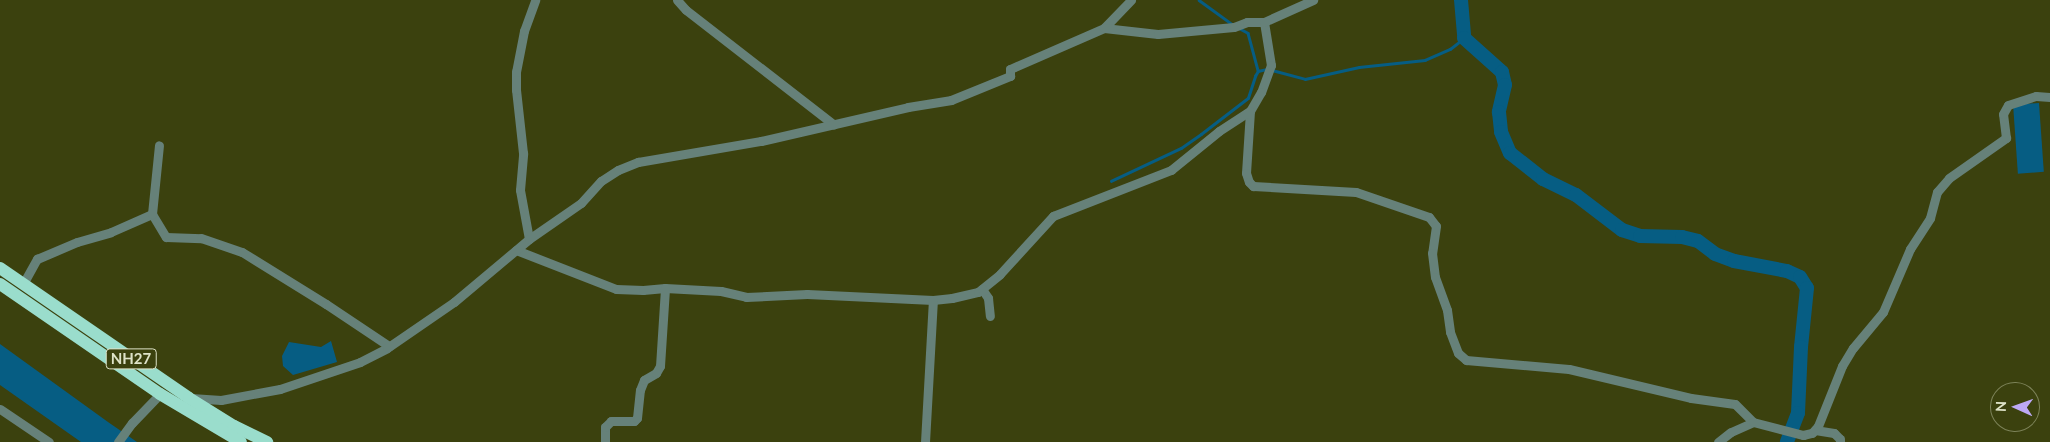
<!DOCTYPE html>
<style>
body{margin:0}
#map{position:relative;width:2050px;height:442px;overflow:hidden;background:#3b410e;font-family:Lato,sans-serif}
div>[style]{position:absolute}
.water>*{inset:0;background:#065d83;transform-origin:0 0}
.stream>*{height:2.5px;margin:-1.25px;padding:0 1.25px;transform-origin:1.25px;border-radius:1.25px;background:#065d83}
.river>*{height:14px;margin:-7px;padding:0 7px;transform-origin:7px;border-radius:7px;background:#065d83}
.minor>*{height:9px;margin:-4.5px;padding:0 4.5px;transform-origin:4.5px;border-radius:4.5px;background:#668179}
.highway>*{height:12px;margin:-6px;padding:0 6px;transform-origin:6px;border-radius:6px;background:#9addcc}
span{translate:-50% -50%;white-space:nowrap;text-align:center;line-height:1.15;-webkit-text-stroke:4.5px #3b410e;paint-order:stroke}
.shield-label span{padding:1px 4px;background:#3b410e;border:1px solid;border-radius:4px;-webkit-text-stroke-width:0}
.shield-label{font-size:15px;color:#dee3c8;font-weight:700}
.north{position:absolute;left:1990px;top:382px;width:50px;height:50px;box-sizing:border-box;background:#3b410e;border:1px solid #7c8258;border-radius:50%;rotate:272deg;font-size:14px;font-weight:700;line-height:20px;text-align:center;color:#dee3c8}
.north::after{content:'';display:block;margin:auto;width:18px;height:22px;background:#bda9f5;clip-path:polygon(50% 0,100% 100%,50% 72%,0 100%)}
</style>
<div id="map">
<div class="water">
<i style="left:2039px;top:103px;width:69px;height:26px;rotate:86deg"></i>
<i style="clip-path:polygon(331px 341px,337px 362px,293px 375px,283px 366px,282px 356px,289px 342px,321px 347px)"></i>
<i style="clip-path:polygon(0 344px,108px 422px,137px 442px,81px 442px,0 385px)"></i>
</div>
<div class="stream">
<i style="left:1199px;top:0;width:41px;rotate:36deg"></i>
<i style="left:1239px;top:28px;width:10px;rotate:29deg"></i>
<i style="left:1248px;top:33px;width:39px;rotate:75deg"></i>
<i style="left:1272px;top:70px;width:34px;rotate:15deg"></i>
<i style="left:1305px;top:79px;width:55px;rotate:-12.5deg"></i>
<i style="left:1359px;top:67px;width:66px;rotate:-6.1deg"></i>
<i style="left:1425px;top:60px;width:27px;rotate:-24deg"></i>
<i style="left:1450px;top:49px;width:18px;rotate:-38deg"></i>
<i style="left:1111px;top:181px;width:77px;rotate:-25.2deg"></i>
<i style="left:1181px;top:148px;width:24px;rotate:-35deg"></i>
<i style="left:1201px;top:134px;width:59px;rotate:-37.5deg"></i>
<i style="left:1248px;top:98px;width:23px;rotate:-72deg"></i>
<i style="left:1255px;top:76px;width:6px;rotate:-59deg"></i>
<i style="left:1258px;top:71px;width:9px;rotate:-13deg"></i>
</div>
<div class="river">
<i style="left:1461px;top:0;width:38px;rotate:85deg"></i>
<i style="left:1464px;top:38px;width:51px;rotate:41.8deg"></i>
<i style="left:1502px;top:72px;width:13px;rotate:77deg"></i>
<i style="left:1505px;top:85px;width:28px;rotate:103deg"></i>
<i style="left:1499px;top:112px;width:20px;rotate:84deg"></i>
<i style="left:1501px;top:132px;width:23px;rotate:67deg"></i>
<i style="left:1510px;top:153px;width:42px;rotate:38.2deg"></i>
<i style="left:1543px;top:179px;width:37px;rotate:26deg"></i>
<i style="left:1576px;top:195px;width:58px;rotate:37.3deg"></i>
<i style="left:1622px;top:230px;width:19px;rotate:18deg"></i>
<i style="left:1640px;top:236px;width:42px;rotate:1.4deg"></i>
<i style="left:1682px;top:237px;width:16px;rotate:14deg"></i>
<i style="left:1698px;top:241px;width:21px;rotate:37deg"></i>
<i style="left:1715px;top:254px;width:20px;rotate:20deg"></i>
<i style="left:1734px;top:261px;width:54px;rotate:10.7deg"></i>
<i style="left:1787px;top:271px;width:14px;rotate:25deg"></i>
<i style="left:1800px;top:277px;width:13px;rotate:58deg"></i>
<i style="left:1807px;top:288px;width:59px;rotate:95.8deg"></i>
<i style="left:1801px;top:347px;width:66px;rotate:92.6deg"></i>
<i style="left:1798px;top:413px;width:31px;rotate:111deg"></i>
</div>
<div class="minor">
<i style="left:677px;top:0;width:13px;rotate:48deg"></i>
<i style="left:686px;top:10px;width:187px;rotate:37.8deg"></i>
<i style="left:1264px;top:22px;width:44px;rotate:80.8deg"></i>
<i style="left:1271px;top:65px;width:29px;rotate:110deg"></i>
<i style="left:1261px;top:92px;width:22px;rotate:120deg"></i>
<i style="left:1250px;top:111px;width:62px;rotate:93.7deg"></i>
<i style="left:1246px;top:173px;width:9px;rotate:72deg"></i>
<i style="left:1249px;top:182px;width:6px;rotate:45deg"></i>
<i style="left:1253px;top:186px;width:103px;rotate:3.3deg"></i>
<i style="left:1356px;top:192px;width:77px;rotate:18.9deg"></i>
<i style="left:1429px;top:217px;width:11px;rotate:52deg"></i>
<i style="left:1436px;top:226px;width:27px;rotate:98deg"></i>
<i style="left:1432px;top:253px;width:24px;rotate:83deg"></i>
<i style="left:1435px;top:277px;width:35px;rotate:70deg"></i>
<i style="left:1447px;top:310px;width:22px;rotate:82deg"></i>
<i style="left:1450px;top:332px;width:22px;rotate:69deg"></i>
<i style="left:1458px;top:353px;width:11px;rotate:41deg"></i>
<i style="left:1466px;top:360px;width:103px;rotate:5deg"></i>
<i style="left:1569px;top:369px;width:125px;rotate:13.4deg"></i>
<i style="left:1691px;top:398px;width:44px;rotate:7.8deg"></i>
<i style="left:1735px;top:404px;width:25px;rotate:45deg"></i>
<i style="left:1104px;top:28px;width:39px;rotate:-46deg"></i>
<i style="left:152px;top:214px;width:27px;rotate:59deg"></i>
<i style="left:166px;top:237px;width:35px;rotate:2deg"></i>
<i style="left:201px;top:238px;width:43px;rotate:18.9deg"></i>
<i style="left:242px;top:252px;width:99px;rotate:31.8deg"></i>
<i style="left:326px;top:304px;width:76px;rotate:33.7deg"></i>
<i style="left:529px;top:239px;width:50px;rotate:-100.4deg"></i>
<i style="left:520px;top:190px;width:37px;rotate:-85deg"></i>
<i style="left:523px;top:153px;width:63px;rotate:-96.3deg"></i>
<i style="left:516px;top:90px;width:18px;rotate:-90deg"></i>
<i style="left:516px;top:72px;width:42px;rotate:-79deg"></i>
<i style="left:524px;top:31px;width:33px;rotate:-70deg"></i>
<i style="left:516px;top:250px;width:107px;rotate:21.3deg"></i>
<i style="left:616px;top:289px;width:27px;rotate:2deg"></i>
<i style="left:643px;top:290px;width:22px;rotate:-5deg"></i>
<i style="left:665px;top:288px;width:56px;rotate:3.1deg"></i>
<i style="left:721px;top:291px;width:26px;rotate:13deg"></i>
<i style="left:746px;top:297px;width:61px;rotate:-2.8deg"></i>
<i style="left:807px;top:294px;width:126px;rotate:2.7deg"></i>
<i style="left:933px;top:300px;width:19px;rotate:-6deg"></i>
<i style="left:952px;top:298px;width:27px;rotate:-13deg"></i>
<i style="left:978px;top:292px;width:28px;rotate:-39deg"></i>
<i style="left:1000px;top:274px;width:79px;rotate:-47.6deg"></i>
<i style="left:1053px;top:216px;width:127px;rotate:-21.3deg"></i>
<i style="left:1171px;top:170px;width:62px;rotate:-39.1deg"></i>
<i style="left:1219px;top:131px;width:37px;rotate:-33deg"></i>
<i style="left:23px;top:284px;width:29px;rotate:-61deg"></i>
<i style="left:37px;top:259px;width:43px;rotate:-23deg"></i>
<i style="left:77px;top:242px;width:35px;rotate:-16deg"></i>
<i style="left:111px;top:232px;width:45px;rotate:-23.7deg"></i>
<i style="left:152px;top:214px;width:69px;rotate:-84.2deg"></i>
<i style="left:982px;top:289px;width:11px;rotate:56deg"></i>
<i style="left:988px;top:298px;width:18px;rotate:84deg"></i>
<i style="left:191px;top:398px;width:30px;rotate:4deg"></i>
<i style="left:221px;top:400px;width:60px;rotate:-10.6deg"></i>
<i style="left:280px;top:389px;width:84px;rotate:-18.6deg"></i>
<i style="left:360px;top:362px;width:30px;rotate:-27deg"></i>
<i style="left:387px;top:348px;width:81px;rotate:-34.5deg"></i>
<i style="left:454px;top:302px;width:98px;rotate:-40deg"></i>
<i style="left:529px;top:239px;width:63px;rotate:-34.7deg"></i>
<i style="left:581px;top:203px;width:30px;rotate:-48deg"></i>
<i style="left:601px;top:181px;width:20px;rotate:-33deg"></i>
<i style="left:618px;top:170px;width:22px;rotate:-22deg"></i>
<i style="left:638px;top:162px;width:125px;rotate:-9.7deg"></i>
<i style="left:761px;top:141px;width:151px;rotate:-13deg"></i>
<i style="left:908px;top:107px;width:44px;rotate:-9.2deg"></i>
<i style="left:951px;top:100px;width:64px;rotate:-22.1deg"></i>
<i style="left:1010px;top:76px;width:7px;rotate:-90deg"></i>
<i style="left:1010px;top:69px;width:103px;rotate:-23.6deg"></i>
<i style="left:1104px;top:28px;width:54px;rotate:6.3deg"></i>
<i style="left:1158px;top:34px;width:76px;rotate:-5.3deg"></i>
<i style="left:1234px;top:27px;width:14px;rotate:-21deg"></i>
<i style="left:1247px;top:22px;width:17px"></i>
<i style="left:1264px;top:22px;width:54px;rotate:-24.2deg"></i>
<i style="left:0;top:409px;width:59px;rotate:34deg"></i>
<i style="left:1815px;top:430px;width:19px;rotate:9deg"></i>
<i style="left:1834px;top:433px;width:8px;rotate:45deg"></i>
<i style="left:1840px;top:439px;width:3px;rotate:90deg"></i>
<i style="left:118px;top:442px;width:24px;rotate:-54deg"></i>
<i style="left:132px;top:423px;width:40px;rotate:-46deg"></i>
<i style="left:605px;top:442px;width:15px;rotate:-90deg"></i>
<i style="left:605px;top:427px;width:8px;rotate:-45deg"></i>
<i style="left:611px;top:421px;width:23px"></i>
<i style="left:634px;top:421px;width:4px;rotate:-45deg"></i>
<i style="left:637px;top:418px;width:28px;rotate:-84deg"></i>
<i style="left:640px;top:390px;width:11px;rotate:-68deg"></i>
<i style="left:644px;top:380px;width:14px;rotate:-30deg"></i>
<i style="left:656px;top:373px;width:8px;rotate:-60deg"></i>
<i style="left:660px;top:366px;width:78px;rotate:-86.3deg"></i>
<i style="left:925px;top:442px;width:142px;rotate:-86.8deg"></i>
<i style="left:1718px;top:442px;width:16px;rotate:-38deg"></i>
<i style="left:1731px;top:432px;width:24px;rotate:-24deg"></i>
<i style="left:1753px;top:422px;width:52px;rotate:14.6deg"></i>
<i style="left:1803px;top:435px;width:9px;rotate:-13deg"></i>
<i style="left:1812px;top:433px;width:9px;rotate:-49deg"></i>
<i style="left:1818px;top:426px;width:65px;rotate:-68.2deg"></i>
<i style="left:1842px;top:366px;width:21px;rotate:-59deg"></i>
<i style="left:1853px;top:348px;width:47px;rotate:-50.2deg"></i>
<i style="left:1883px;top:312px;width:69px;rotate:-66.8deg"></i>
<i style="left:1910px;top:249px;width:37px;rotate:-57deg"></i>
<i style="left:1930px;top:218px;width:27px;rotate:-75deg"></i>
<i style="left:1937px;top:192px;width:18px;rotate:-49deg"></i>
<i style="left:1949px;top:178px;width:70px;rotate:-35.1deg"></i>
<i style="left:2006px;top:138px;width:24px;rotate:-97deg"></i>
<i style="left:2003px;top:114px;width:10px;rotate:-61deg"></i>
<i style="left:2008px;top:105px;width:29px;rotate:-18deg"></i>
<i style="left:2036px;top:96px;width:14px;rotate:4deg"></i>
</div>
<div class="highway">
<i style="left:0;top:268px;width:229px;rotate:34.5deg"></i>
<i style="left:189px;top:398px;width:53px;rotate:31.9deg"></i>
<i style="left:234px;top:426px;width:37px;rotate:26deg"></i>
<i style="left:0;top:284px;width:194px;rotate:34.5deg"></i>
<i style="left:160px;top:394px;width:94px;rotate:30.7deg"></i>
</div>
<div class="shield-label">
<span style="left:131px;top:359px">NH27</span>
</div>
<div class="north">N</div>
</div>
